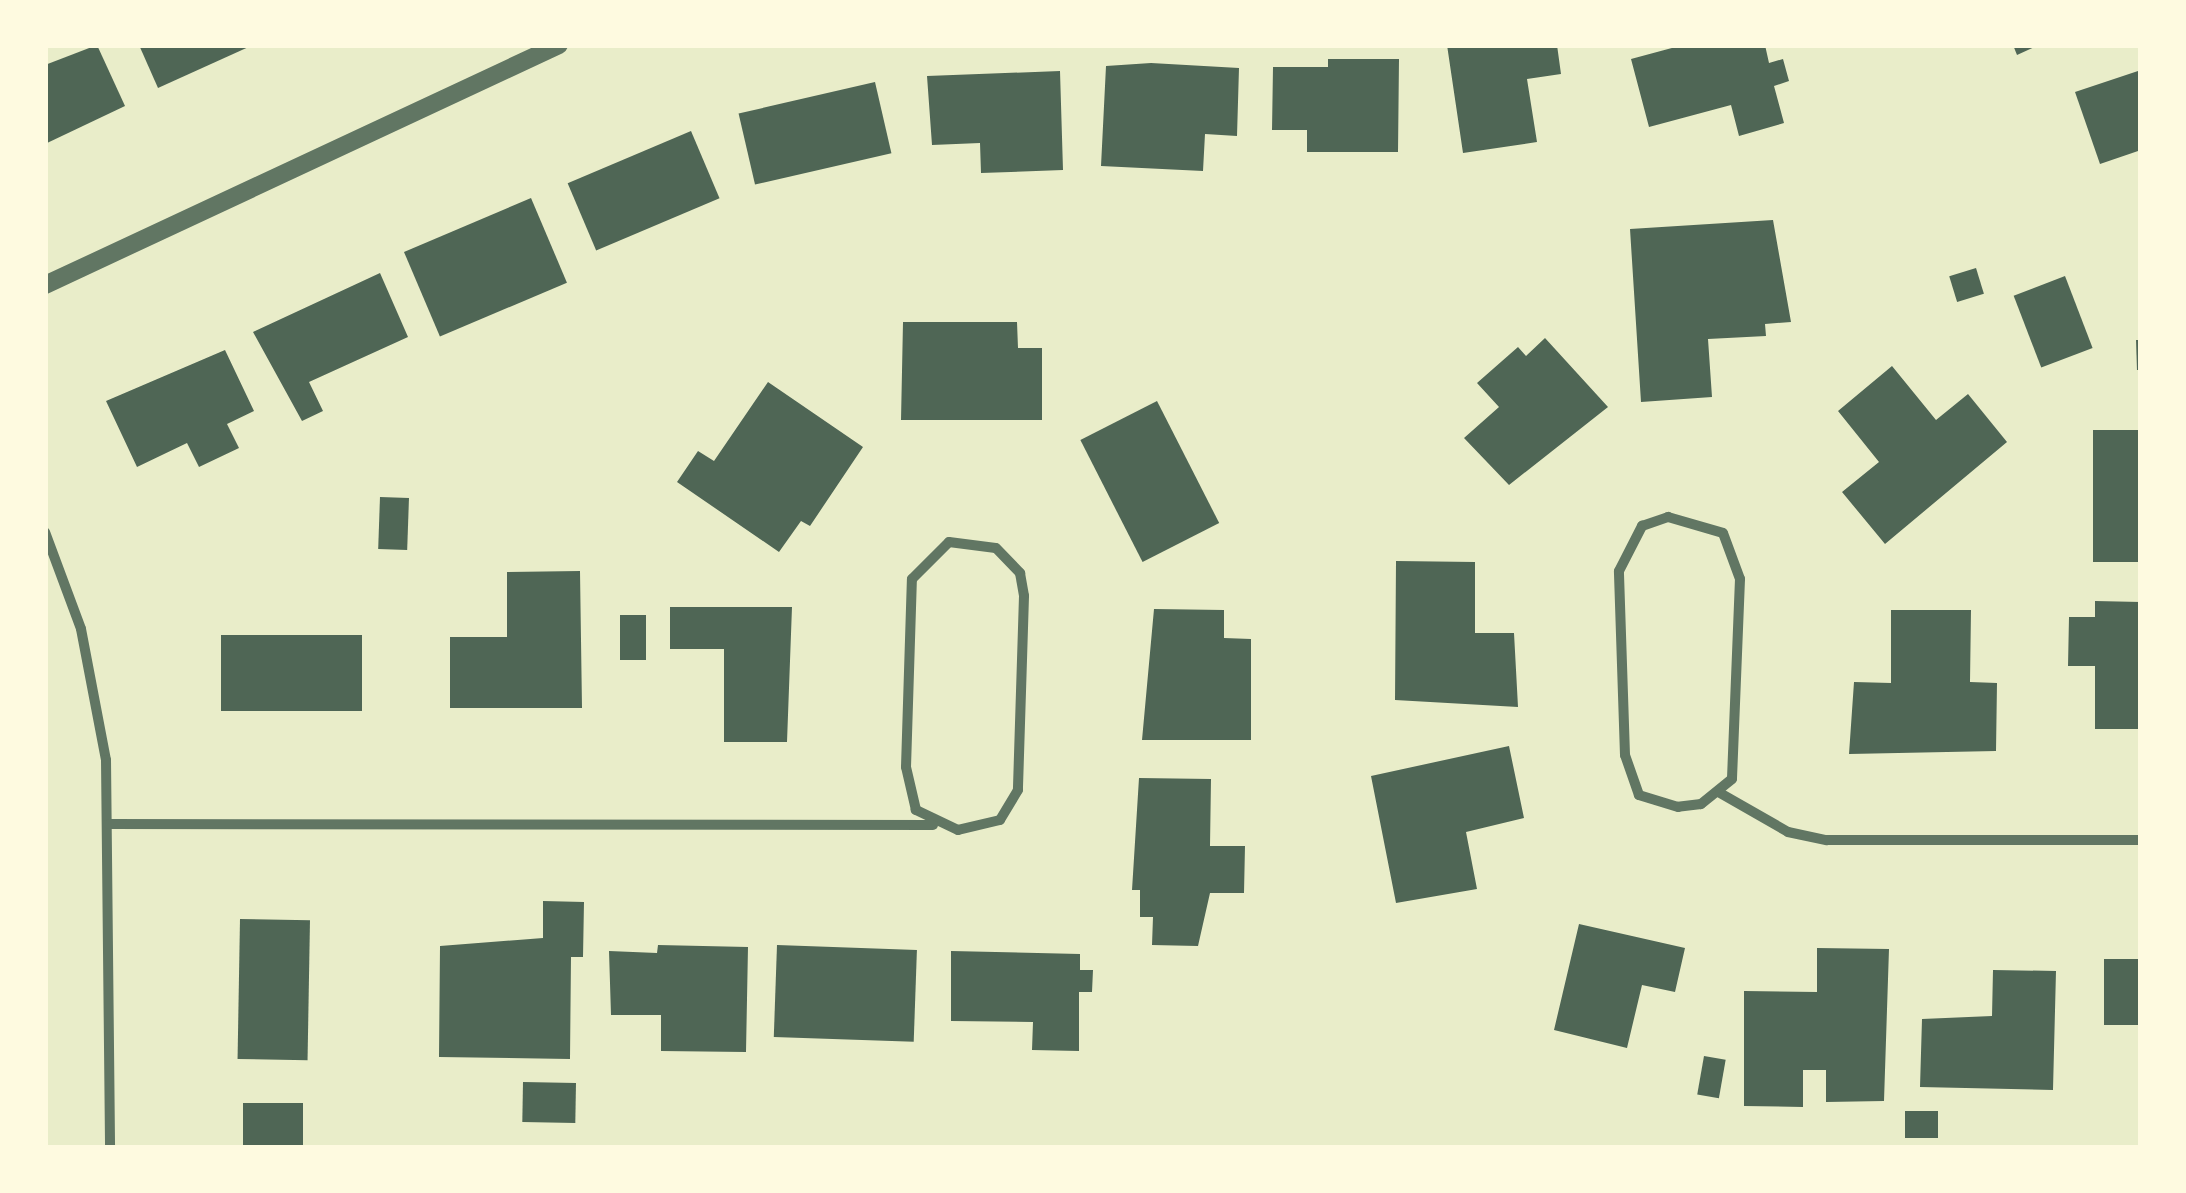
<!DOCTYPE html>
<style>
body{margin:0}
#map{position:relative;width:2186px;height:1193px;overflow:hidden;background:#e9edc9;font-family:Helvetica,sans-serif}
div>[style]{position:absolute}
.building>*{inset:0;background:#4f6655;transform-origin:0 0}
.minor>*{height:10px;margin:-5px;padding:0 5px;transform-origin:5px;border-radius:5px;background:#617663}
.tertiary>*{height:18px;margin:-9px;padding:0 9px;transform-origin:9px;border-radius:9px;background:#617663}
span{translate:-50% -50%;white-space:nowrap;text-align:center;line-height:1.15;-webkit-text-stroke:8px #fefae0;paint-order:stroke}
.frame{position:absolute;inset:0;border:48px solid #fefae0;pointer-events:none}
</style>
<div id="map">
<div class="building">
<i style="clip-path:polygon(97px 45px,125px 106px,45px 144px,45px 65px)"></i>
<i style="clip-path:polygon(139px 45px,253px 45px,158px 88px)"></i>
<i style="clip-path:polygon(1447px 45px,1557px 45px,1561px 74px,1527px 79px,1537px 142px,1463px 153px)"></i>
<i style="clip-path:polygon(1683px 45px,1765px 45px,1769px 63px,1783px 59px,1789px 81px,1774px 86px,1784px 123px,1739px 136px,1731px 105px,1649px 127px,1631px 59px)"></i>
<i style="clip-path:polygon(2013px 45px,2039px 45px,2017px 55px)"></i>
<i style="clip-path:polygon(1328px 59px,1399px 59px,1398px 152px,1307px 152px,1307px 130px,1272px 130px,1273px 67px,1328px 67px)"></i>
<i style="clip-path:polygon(1151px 63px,1239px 68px,1237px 136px,1205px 134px,1203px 171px,1101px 166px,1106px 66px)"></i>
<i style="clip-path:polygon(2141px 70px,2141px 150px,2100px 164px,2075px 92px)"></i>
<i style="clip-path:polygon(1060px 71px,1063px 170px,981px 173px,980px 143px,932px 145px,927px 76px)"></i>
<i style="left:875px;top:82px;width:73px;height:140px;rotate:77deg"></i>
<i style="left:691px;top:131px;width:73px;height:134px;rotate:67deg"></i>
<i style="left:531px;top:198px;width:92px;height:138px;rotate:67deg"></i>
<i style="clip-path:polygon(1773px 220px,1791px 322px,1765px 324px,1766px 336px,1708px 339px,1712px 397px,1641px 402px,1630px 229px)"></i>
<i style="left:1976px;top:268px;width:27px;height:28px;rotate:73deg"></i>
<i style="clip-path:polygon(380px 273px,408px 337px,309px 382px,323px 411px,302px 421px,253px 332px)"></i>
<i style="left:2065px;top:276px;width:77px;height:55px;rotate:69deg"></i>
<i style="clip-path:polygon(903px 322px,1017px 322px,1018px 348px,1042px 348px,1042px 420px,901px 420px)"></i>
<i style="clip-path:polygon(1545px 338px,1608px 407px,1509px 485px,1464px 438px,1499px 407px,1477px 383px,1518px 347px,1526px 356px)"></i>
<i style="clip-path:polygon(2136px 340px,2141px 340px,2141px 370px,2137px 370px)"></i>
<i style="clip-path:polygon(225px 350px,254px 411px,227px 424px,239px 448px,199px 467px,187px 443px,137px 467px,106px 401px)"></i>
<i style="clip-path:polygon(1892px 366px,1936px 420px,1968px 394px,2007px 442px,1885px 544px,1842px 492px,1879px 462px,1838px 411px)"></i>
<i style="clip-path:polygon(768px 382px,863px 447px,810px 526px,801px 521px,779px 552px,677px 482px,698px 451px,714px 461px)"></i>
<i style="left:1157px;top:401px;width:137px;height:86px;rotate:63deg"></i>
<i style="left:2093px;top:430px;width:48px;height:132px"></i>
<i style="left:380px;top:497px;width:29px;height:52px;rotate:2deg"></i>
<i style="clip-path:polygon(1396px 561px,1475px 562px,1475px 633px,1514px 633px,1518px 707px,1395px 700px)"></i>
<i style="clip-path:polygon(580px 571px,582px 708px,450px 708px,450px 637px,507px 637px,507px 572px)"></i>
<i style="clip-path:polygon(2095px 601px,2141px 602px,2141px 729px,2095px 729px,2095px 666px,2068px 666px,2069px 617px,2095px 617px)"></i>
<i style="clip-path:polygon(670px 607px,792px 607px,787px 742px,724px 742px,724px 649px,670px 649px)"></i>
<i style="clip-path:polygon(1154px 609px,1224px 610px,1224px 638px,1251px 639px,1251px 740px,1142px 740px)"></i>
<i style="clip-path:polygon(1891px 610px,1971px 610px,1970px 682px,1997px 683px,1996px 751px,1849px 754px,1854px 682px,1891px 683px)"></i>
<i style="left:620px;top:615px;width:26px;height:45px"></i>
<i style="left:362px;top:635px;width:76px;height:141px;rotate:90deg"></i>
<i style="clip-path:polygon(1509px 746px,1524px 818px,1466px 832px,1477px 889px,1396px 903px,1371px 776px)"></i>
<i style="clip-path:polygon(1139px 778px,1211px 779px,1210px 846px,1245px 846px,1244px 893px,1210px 893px,1198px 946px,1152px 945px,1153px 917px,1140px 917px,1140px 890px,1132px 890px)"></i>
<i style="clip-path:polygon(543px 901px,584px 902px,583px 957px,571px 957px,570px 1059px,439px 1057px,440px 946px,543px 938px)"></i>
<i style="left:240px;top:919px;width:70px;height:140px;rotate:1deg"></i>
<i style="clip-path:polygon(1579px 924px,1685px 948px,1675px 992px,1642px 985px,1627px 1048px,1554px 1030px)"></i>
<i style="clip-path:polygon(658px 945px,748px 947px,746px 1052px,661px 1051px,661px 1015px,611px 1015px,609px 951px,657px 953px)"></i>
<i style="left:777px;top:945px;width:140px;height:92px;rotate:2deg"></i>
<i style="clip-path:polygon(1817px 948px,1889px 949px,1884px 1101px,1826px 1102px,1826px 1070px,1803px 1070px,1803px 1107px,1744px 1106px,1744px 991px,1817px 992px)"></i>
<i style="clip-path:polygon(951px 951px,1080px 954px,1080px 970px,1093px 970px,1092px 992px,1079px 992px,1079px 1051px,1032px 1050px,1033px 1022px,951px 1021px)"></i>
<i style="left:2104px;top:959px;width:37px;height:66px"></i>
<i style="clip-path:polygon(1993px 970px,2056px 971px,2053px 1090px,1920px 1087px,1922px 1019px,1992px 1016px)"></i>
<i style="left:1704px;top:1056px;width:22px;height:39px;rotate:10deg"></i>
<i style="left:523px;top:1082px;width:53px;height:40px;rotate:1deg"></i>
<i style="left:243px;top:1103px;width:60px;height:45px"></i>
<i style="left:1938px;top:1111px;width:27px;height:33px;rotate:90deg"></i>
</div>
<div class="minor">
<i style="left:1668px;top:517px;width:57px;rotate:16.2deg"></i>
<i style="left:1723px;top:533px;width:49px;rotate:69.7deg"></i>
<i style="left:1740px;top:579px;width:200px;rotate:92.3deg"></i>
<i style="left:1732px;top:779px;width:40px;rotate:141deg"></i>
<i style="left:1701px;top:804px;width:23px;rotate:173deg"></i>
<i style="left:1678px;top:807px;width:41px;rotate:-162.9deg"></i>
<i style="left:1639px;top:795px;width:42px;rotate:-109.3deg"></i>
<i style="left:1625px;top:755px;width:184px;rotate:-91.9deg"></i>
<i style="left:1619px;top:571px;width:51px;rotate:-62.9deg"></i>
<i style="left:1642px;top:526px;width:28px;rotate:-19deg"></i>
<i style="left:45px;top:532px;width:103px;rotate:69.6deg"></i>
<i style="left:81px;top:629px;width:133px;rotate:79.2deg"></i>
<i style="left:106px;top:760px;width:388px;rotate:89.4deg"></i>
<i style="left:949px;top:542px;width:47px;rotate:7.3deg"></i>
<i style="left:996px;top:548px;width:35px;rotate:46deg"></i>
<i style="left:1020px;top:573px;width:23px;rotate:80deg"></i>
<i style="left:1024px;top:596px;width:194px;rotate:91.8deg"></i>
<i style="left:1018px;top:790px;width:35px;rotate:121deg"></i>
<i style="left:1000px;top:820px;width:43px;rotate:166.6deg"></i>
<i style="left:958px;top:830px;width:47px;rotate:-154.5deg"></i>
<i style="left:916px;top:810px;width:44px;rotate:-103.1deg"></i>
<i style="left:906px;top:767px;width:188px;rotate:-88.2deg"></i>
<i style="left:912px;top:579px;width:52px;rotate:-45deg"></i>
<i style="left:1720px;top:793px;width:78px;rotate:29.8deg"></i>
<i style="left:1788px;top:832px;width:40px;rotate:12deg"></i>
<i style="left:1827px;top:840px;width:314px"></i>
<i style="left:109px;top:824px;width:824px;rotate:0.07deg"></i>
</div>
<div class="tertiary">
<i style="left:45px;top:285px;width:567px;rotate:-25.03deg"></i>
</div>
<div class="frame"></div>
</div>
